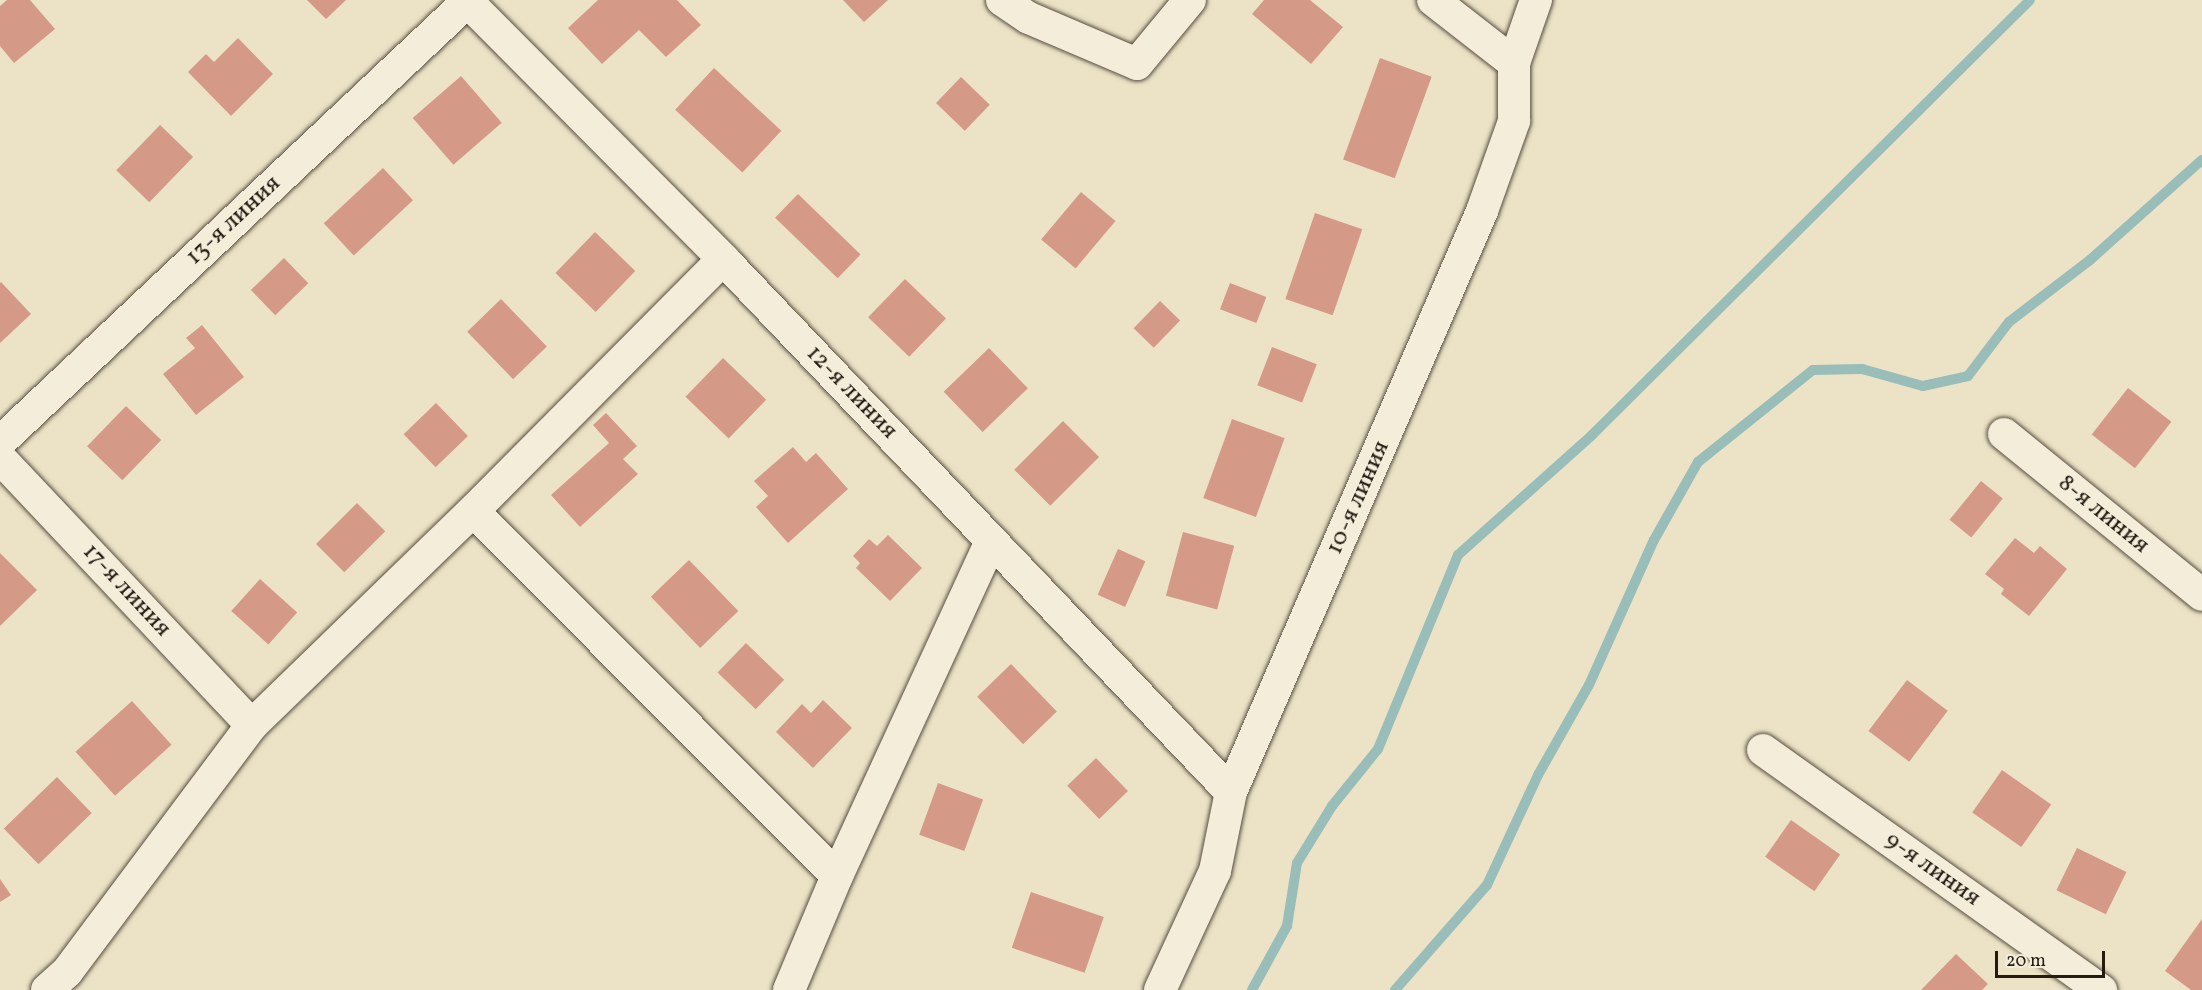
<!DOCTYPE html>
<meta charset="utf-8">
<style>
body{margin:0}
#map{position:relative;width:2202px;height:990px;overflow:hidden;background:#ece3c6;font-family:Vollkorn,serif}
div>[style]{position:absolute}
.stream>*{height:10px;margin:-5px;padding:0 5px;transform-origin:5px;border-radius:5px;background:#99bdb9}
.building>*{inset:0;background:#d59988;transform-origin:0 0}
.roads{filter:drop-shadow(0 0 2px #574d40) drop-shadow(0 0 2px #574d40)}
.street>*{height:32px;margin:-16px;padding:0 16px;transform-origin:16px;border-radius:16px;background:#f3edda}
span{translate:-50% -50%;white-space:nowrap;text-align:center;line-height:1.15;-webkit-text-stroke:4.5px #f3edda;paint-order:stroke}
.street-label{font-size:24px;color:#251b13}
.scale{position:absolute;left:1995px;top:951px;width:110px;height:27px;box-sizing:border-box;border:3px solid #251b13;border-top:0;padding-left:8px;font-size:18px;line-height:21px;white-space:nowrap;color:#251b13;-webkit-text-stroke:4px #f3edda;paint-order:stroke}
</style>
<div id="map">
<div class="stream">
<i style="left:1252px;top:990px;width:73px;rotate:-61.3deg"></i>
<i style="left:1287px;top:926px;width:64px;rotate:-81deg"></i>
<i style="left:1297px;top:863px;width:67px;rotate:-58.4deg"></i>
<i style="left:1332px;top:806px;width:73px;rotate:-51.1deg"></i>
<i style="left:1378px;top:749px;width:210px;rotate:-67.6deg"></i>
<i style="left:1458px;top:555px;width:180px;rotate:-41.8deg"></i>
<i style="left:1592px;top:435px;width:617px;rotate:-44.8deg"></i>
<i style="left:1395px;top:990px;width:140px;rotate:-48.8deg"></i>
<i style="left:1487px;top:885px;width:121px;rotate:-65.1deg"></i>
<i style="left:1538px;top:775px;width:103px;rotate:-60.5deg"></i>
<i style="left:1589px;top:685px;width:159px;rotate:-65.9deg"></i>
<i style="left:1654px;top:540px;width:90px;rotate:-60.6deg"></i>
<i style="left:1698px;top:462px;width:147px;rotate:-38.7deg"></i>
<i style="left:1813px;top:370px;width:49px;rotate:-1.2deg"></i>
<i style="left:1862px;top:369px;width:63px;rotate:15.6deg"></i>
<i style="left:1923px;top:386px;width:46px;rotate:-12.5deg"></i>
<i style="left:1968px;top:376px;width:68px;rotate:-52.8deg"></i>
<i style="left:2009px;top:322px;width:102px;rotate:-37.4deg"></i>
<i style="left:2090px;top:260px;width:150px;rotate:-41.8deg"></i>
</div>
<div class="building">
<i style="clip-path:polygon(7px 0,30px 0,55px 29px,14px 63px,0 46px,0 6px)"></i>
<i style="clip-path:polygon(307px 0,346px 0,326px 19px)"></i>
<i style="clip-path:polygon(598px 0,677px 0,701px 25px,666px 57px,639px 30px,602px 64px,568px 28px)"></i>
<i style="clip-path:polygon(843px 0,888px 0,864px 22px)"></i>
<i style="clip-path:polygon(1264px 0,1310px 0,1343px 27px,1311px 64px,1252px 14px)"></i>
<i style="clip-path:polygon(238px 38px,273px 74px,231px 116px,188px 72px,206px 54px,214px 62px)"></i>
<i style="left:1380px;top:58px;width:55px;height:108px;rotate:20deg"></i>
<i style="left:714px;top:68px;width:92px;height:57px;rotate:43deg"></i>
<i style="left:461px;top:76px;width:62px;height:64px;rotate:49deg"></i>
<i style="left:961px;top:77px;width:40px;height:36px;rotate:44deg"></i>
<i style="left:160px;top:125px;width:46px;height:63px;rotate:44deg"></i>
<i style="left:383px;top:168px;width:44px;height:81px;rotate:47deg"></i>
<i style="left:1081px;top:192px;width:45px;height:62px;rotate:40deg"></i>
<i style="left:798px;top:194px;width:87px;height:33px;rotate:44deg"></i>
<i style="left:1315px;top:213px;width:50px;height:91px;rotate:19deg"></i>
<i style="left:595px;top:232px;width:56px;height:57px;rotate:44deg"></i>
<i style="left:284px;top:258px;width:35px;height:46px;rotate:46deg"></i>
<i style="left:905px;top:279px;width:57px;height:53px;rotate:44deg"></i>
<i style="clip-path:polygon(1px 282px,31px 314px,0 343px,0 283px)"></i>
<i style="left:1230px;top:283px;width:39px;height:28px;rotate:21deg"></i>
<i style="left:501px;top:299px;width:66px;height:47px;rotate:46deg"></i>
<i style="left:1160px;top:301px;width:28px;height:38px;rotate:44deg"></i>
<i style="clip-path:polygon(202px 325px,244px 377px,196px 415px,163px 374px,195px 348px,186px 338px)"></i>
<i style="left:1272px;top:347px;width:48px;height:41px;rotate:21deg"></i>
<i style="left:989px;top:348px;width:56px;height:63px;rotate:46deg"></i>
<i style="left:723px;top:358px;width:60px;height:54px;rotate:44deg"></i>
<i style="left:2128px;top:388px;width:55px;height:59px;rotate:38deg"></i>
<i style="left:436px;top:403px;width:46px;height:45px;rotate:46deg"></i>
<i style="left:126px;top:406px;width:49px;height:56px;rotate:44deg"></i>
<i style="clip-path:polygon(606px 413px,637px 446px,623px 459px,638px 474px,580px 527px,551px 495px,609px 443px,593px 425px)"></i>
<i style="left:1232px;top:419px;width:56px;height:84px;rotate:20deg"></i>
<i style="left:1063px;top:421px;width:51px;height:69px;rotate:45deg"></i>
<i style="clip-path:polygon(793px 447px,806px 462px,816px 453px,848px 489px,788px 543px,756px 507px,768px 496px,754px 481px)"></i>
<i style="left:1981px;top:481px;width:28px;height:50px;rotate:39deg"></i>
<i style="left:357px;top:503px;width:40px;height:58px;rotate:45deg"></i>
<i style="left:1183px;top:532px;width:53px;height:66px;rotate:15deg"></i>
<i style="clip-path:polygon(888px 535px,922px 568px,890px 601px,856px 568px,860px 563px,853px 556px,869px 539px,877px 546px)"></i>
<i style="clip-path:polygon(2015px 538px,2034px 553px,2040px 546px,2067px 569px,2029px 616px,2001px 594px,2004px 589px,1985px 574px)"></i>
<i style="left:1118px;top:549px;width:30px;height:50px;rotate:24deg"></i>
<i style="clip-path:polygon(0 553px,37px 590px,0 626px)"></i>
<i style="left:689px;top:560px;width:71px;height:53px;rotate:46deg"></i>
<i style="left:260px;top:579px;width:50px;height:43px;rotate:42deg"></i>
<i style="left:746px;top:643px;width:53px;height:41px;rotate:44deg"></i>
<i style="left:1011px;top:664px;width:66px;height:47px;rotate:46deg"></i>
<i style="left:1907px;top:680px;width:51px;height:64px;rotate:37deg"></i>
<i style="clip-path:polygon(823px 700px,852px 728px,813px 768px,776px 732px,802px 704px,811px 713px)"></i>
<i style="left:132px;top:701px;width:59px;height:76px;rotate:48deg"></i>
<i style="left:1096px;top:758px;width:46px;height:40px;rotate:46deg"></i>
<i style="left:2002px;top:770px;width:60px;height:52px;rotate:35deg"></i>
<i style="left:57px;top:777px;width:50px;height:74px;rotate:46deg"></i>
<i style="left:938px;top:783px;width:48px;height:55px;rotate:20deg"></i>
<i style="left:1791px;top:820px;width:60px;height:45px;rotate:35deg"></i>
<i style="left:2077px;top:848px;width:55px;height:47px;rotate:26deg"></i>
<i style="clip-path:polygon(0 879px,11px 895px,0 902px)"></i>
<i style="left:1031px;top:892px;width:77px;height:59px;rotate:19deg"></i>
<i style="clip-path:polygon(2202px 919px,2202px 990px,2191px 990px,2165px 971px)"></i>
<i style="clip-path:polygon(1956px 954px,1988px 984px,1982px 990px,1921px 990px)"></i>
</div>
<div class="roads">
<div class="street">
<i style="left:466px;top:0;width:365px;rotate:45.2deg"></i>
<i style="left:723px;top:259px;width:736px;rotate:46.38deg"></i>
<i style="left:1002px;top:0;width:32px;rotate:34deg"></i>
<i style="left:1029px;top:18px;width:117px;rotate:23.1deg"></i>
<i style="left:1137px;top:64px;width:83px;rotate:-50.4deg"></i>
<i style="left:1433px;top:0;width:103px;rotate:37.9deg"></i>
<i style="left:2004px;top:434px;width:255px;rotate:39.1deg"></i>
<i style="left:0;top:442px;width:644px;rotate:-43.3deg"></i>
<i style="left:0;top:458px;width:367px;rotate:46.7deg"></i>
<i style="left:473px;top:511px;width:515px;rotate:45.08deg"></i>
<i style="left:1763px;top:750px;width:415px;rotate:35.4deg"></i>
<i style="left:47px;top:990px;width:27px;rotate:-42deg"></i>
<i style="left:67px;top:972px;width:309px;rotate:-53.2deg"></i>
<i style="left:252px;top:725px;width:308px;rotate:-44.1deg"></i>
<i style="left:473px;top:511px;width:355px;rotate:-45.2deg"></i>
<i style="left:789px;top:990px;width:124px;rotate:-67.2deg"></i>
<i style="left:837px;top:876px;width:369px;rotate:-65.3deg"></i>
<i style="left:1160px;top:990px;width:131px;rotate:-65.2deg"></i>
<i style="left:1215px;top:871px;width:81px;rotate:-78.6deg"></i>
<i style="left:1231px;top:792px;width:633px;rotate:-66.63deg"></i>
<i style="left:1482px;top:211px;width:96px;rotate:-70.4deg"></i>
<i style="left:1514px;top:121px;width:58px;rotate:-90deg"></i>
<i style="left:1514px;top:63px;width:67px;rotate:-70.8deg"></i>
</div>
</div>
<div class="street-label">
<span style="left:234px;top:221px;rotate:-43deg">13-я линия</span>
<span style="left:851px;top:393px;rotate:46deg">12-я линия</span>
<span style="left:1359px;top:498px;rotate:-66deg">10-я линия</span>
<span style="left:2103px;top:515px;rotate:39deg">8-я линия</span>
<span style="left:126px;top:591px;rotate:47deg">17-я линия</span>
<span style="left:1932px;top:870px;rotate:35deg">9-я линия</span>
</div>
<div class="scale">20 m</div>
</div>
